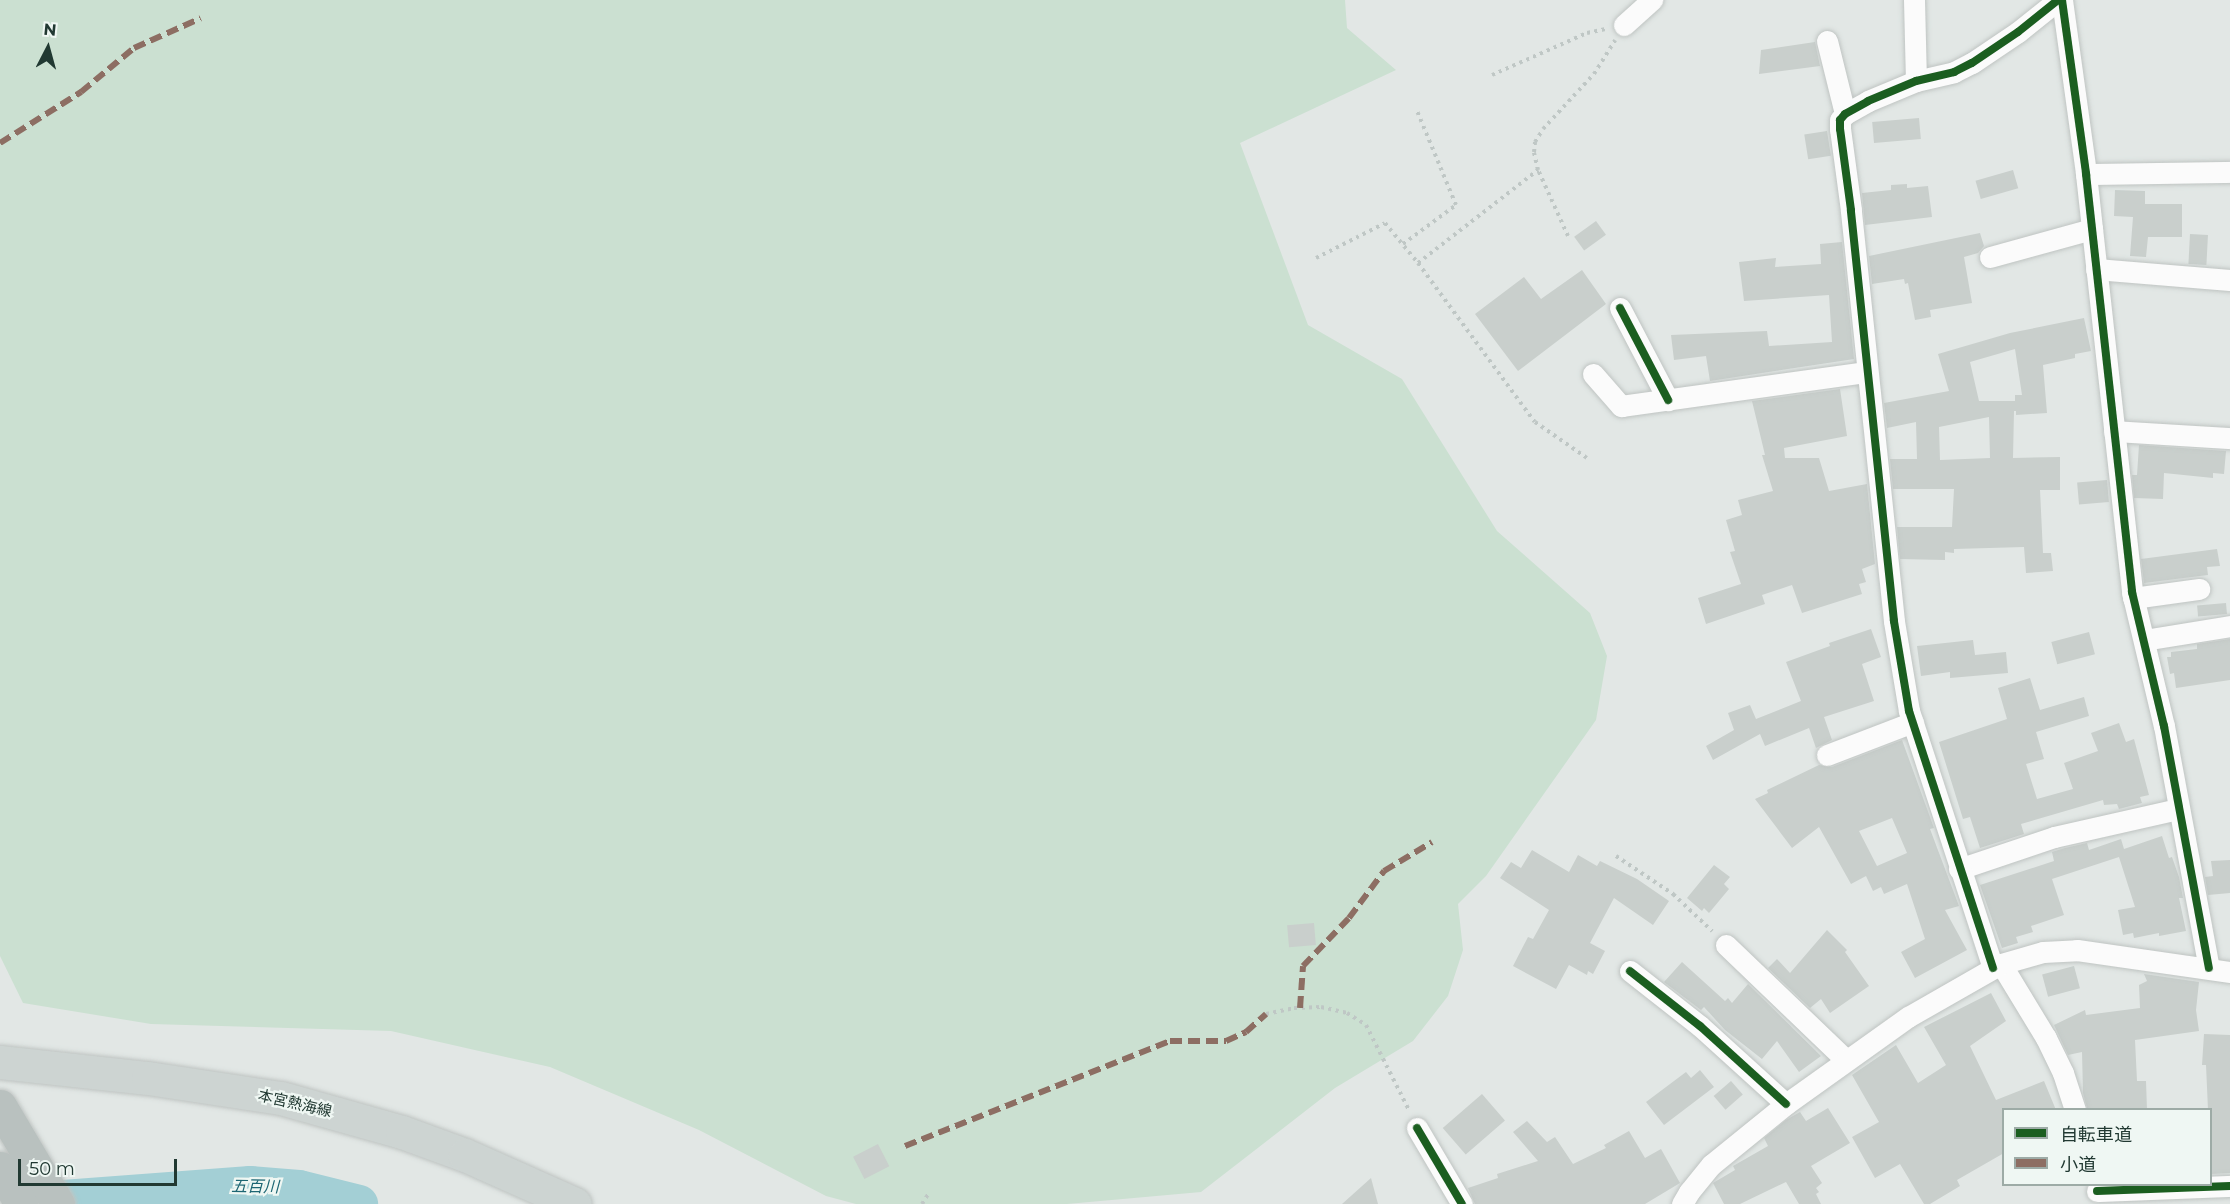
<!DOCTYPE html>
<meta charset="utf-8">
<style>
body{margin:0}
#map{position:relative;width:2230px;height:1204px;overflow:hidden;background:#e2e7e5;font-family:Montserrat,"Noto Sans JP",sans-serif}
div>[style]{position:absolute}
.green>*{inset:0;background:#cbe0d1}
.river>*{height:38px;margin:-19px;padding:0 19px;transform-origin:19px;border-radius:19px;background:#a3cfd5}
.building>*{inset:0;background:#c9cfcc;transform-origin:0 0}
.path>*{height:4px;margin-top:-2px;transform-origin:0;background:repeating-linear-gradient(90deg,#bfc7c5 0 3px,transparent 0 7.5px)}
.roads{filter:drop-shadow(0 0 2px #bfc4c2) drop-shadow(0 0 2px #bfc4c2)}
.street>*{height:21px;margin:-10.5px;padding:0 10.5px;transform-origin:10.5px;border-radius:10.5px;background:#fbfbfb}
.primary>*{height:33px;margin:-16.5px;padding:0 16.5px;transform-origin:16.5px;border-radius:16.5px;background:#cdd4d2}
.highway>*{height:33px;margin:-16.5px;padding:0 16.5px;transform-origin:16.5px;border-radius:16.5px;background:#b9c1bf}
.quiet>*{height:6px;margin-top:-3px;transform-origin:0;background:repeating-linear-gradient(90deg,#8d6e63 0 12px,transparent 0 18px)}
.cycleway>*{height:8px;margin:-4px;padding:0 4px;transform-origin:4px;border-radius:4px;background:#1b5e20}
span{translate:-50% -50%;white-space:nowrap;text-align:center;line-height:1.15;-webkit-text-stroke:4.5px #eff7f3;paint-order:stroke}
.street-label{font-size:15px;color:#213932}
.water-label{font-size:16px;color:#1d6673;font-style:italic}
.legend{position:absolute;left:2002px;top:1108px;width:210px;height:78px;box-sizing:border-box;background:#eff7f3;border:2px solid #9daba6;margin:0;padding:8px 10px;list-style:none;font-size:18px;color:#213932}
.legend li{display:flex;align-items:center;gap:12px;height:30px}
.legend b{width:30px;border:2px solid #9daba6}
.north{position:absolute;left:18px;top:18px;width:60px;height:60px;-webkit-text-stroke:4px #eff7f3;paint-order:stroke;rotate:6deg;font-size:16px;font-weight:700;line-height:24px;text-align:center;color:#213932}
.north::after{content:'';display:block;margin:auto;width:21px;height:27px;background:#213932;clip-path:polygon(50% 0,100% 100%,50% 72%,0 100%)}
.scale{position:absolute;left:18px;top:1159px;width:159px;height:27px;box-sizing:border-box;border:3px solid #213932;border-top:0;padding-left:8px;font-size:18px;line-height:21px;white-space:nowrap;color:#213932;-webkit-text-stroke:4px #eff7f3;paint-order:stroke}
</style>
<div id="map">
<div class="green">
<i style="clip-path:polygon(0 0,1345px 0,1347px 28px,1396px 70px,1240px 143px,1308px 325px,1402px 379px,1497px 531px,1590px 613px,1607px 656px,1596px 720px,1486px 876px,1458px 904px,1463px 950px,1448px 996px,1413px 1041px,1335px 1088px,1201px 1192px,1067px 1204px,856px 1204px,826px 1196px,699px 1130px,550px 1067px,391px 1031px,151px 1024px,23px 1003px,0 956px)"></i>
</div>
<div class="river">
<i style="left:23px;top:1202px;width:228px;rotate:-4.3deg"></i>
<i style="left:250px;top:1185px;width:49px;rotate:4.7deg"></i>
<i style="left:299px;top:1189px;width:62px;rotate:14deg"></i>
</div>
<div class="building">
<i style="clip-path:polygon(1815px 42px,1820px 66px,1759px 74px,1761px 50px)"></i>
<i style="left:1919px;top:118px;width:21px;height:47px;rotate:85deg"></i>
<i style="left:1827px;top:131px;width:25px;height:23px;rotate:81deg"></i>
<i style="left:2013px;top:170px;width:19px;height:39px;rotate:74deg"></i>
<i style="clip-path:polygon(1907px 184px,1907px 188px,1928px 186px,1932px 217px,1865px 225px,1862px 193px,1891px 190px,1891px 185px)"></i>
<i style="clip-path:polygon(2115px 190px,2145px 191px,2145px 204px,2182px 204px,2182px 237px,2148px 237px,2146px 257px,2130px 256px,2133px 217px,2114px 216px)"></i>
<i style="left:1596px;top:221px;width:17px;height:27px;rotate:54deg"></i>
<i style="clip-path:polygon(1980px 233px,1984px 246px,1978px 253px,1964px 257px,1972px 303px,1930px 310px,1931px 317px,1915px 320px,1908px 283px,1905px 284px,1904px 279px,1872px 284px,1869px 256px)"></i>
<i style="left:2190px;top:234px;width:18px;height:30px;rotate:3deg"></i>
<i style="clip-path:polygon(1842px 242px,1854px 359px,1710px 381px,1706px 356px,1674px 360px,1671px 335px,1767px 331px,1769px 346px,1832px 342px,1829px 295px,1744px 301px,1739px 262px,1776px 258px,1775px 267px,1821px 264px,1820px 244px)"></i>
<i style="clip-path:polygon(1582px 270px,1606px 304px,1518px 371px,1475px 314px,1524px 277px,1541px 299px)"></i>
<i style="clip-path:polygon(evenodd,2084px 318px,2091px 351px,2075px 354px,2075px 358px,2043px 365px,2047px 413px,2016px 415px,2016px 411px,2014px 411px,2013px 458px,2060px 457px,2060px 490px,2040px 490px,2043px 553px,2051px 553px,2053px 571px,2026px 573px,2024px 547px,1954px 549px,1954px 553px,1945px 552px,1945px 560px,1900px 559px,1897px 527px,1952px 527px,1954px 489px,1893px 489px,1890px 459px,1917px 459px,1916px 422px,1887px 428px,1884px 403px,1949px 391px,1938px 354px,2010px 333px,2084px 318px,2015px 349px,2022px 395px,2015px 395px,2015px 401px,1979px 401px,1970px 362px,2015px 349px,2084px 318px,1989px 417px,1990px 458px,1940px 460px,1939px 427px,1989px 417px)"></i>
<i style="clip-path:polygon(1840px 389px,1847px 436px,1784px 448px,1785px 458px,1819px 458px,1829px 491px,1867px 484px,1875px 564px,1862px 569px,1866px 582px,1859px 584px,1862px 594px,1802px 613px,1792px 585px,1762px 595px,1765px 604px,1706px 624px,1698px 598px,1741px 584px,1730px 552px,1735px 551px,1726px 520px,1742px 515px,1738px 500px,1773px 491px,1762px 455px,1765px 455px,1752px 401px)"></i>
<i style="clip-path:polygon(2139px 445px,2226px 451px,2224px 474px,2213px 473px,2213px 478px,2164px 473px,2163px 499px,2134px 498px,2132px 475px,2137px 475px)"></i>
<i style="left:2107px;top:480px;width:22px;height:30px;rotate:85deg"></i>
<i style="clip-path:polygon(2217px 549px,2220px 566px,2207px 567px,2208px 575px,2144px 583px,2141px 559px)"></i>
<i style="left:2226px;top:603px;width:11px;height:29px;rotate:85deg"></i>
<i style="clip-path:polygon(1871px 629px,1881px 657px,1862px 664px,1874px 701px,1824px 717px,1832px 740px,1816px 748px,1809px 728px,1765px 746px,1760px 734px,1713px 760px,1706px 746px,1734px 730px,1728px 713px,1750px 705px,1756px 719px,1801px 701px,1786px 662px,1830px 646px,1829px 643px)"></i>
<i style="left:2089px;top:632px;width:23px;height:39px;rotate:75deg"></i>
<i style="clip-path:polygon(2230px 639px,2230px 680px,2176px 688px,2174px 673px,2170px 674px,2167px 657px,2171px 657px,2171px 652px,2197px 649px,2197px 644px)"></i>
<i style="clip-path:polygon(1973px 640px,1975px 655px,2006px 652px,2008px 673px,1950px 678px,1950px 672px,1921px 676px,1917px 646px)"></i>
<i style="clip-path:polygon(2030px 678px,2040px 710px,2084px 697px,2089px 716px,2036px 732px,2044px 759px,2026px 764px,2037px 799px,2073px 789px,2064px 763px,2098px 751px,2091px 733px,2119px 723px,2126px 742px,2134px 739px,2149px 795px,2140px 797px,2142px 803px,2119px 809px,2117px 804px,2104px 805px,2103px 800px,2021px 824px,2024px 834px,1980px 848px,1970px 817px,1963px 819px,1939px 742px,2007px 719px,1998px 688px)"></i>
<i style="clip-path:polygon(evenodd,1902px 740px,1934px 828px,1930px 829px,1959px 906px,1945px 910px,1967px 950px,1915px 978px,1901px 952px,1925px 939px,1907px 884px,1884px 894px,1881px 887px,1873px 891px,1866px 876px,1851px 884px,1819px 827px,1792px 848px,1755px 799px,1768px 793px,1767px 790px,1819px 765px,1832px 767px,1902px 740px,1892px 818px,1907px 853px,1877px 866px,1859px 831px,1892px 818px)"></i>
<i style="clip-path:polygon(2162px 836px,2169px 858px,2172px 857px,2179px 877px,2183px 898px,2179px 898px,2186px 931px,2159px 936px,2159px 933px,2134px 938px,2133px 933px,2123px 935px,2118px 910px,2135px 907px,2119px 857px,2052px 879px,2064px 915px,2031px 926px,2033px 932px,2016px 937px,2018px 943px,2002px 948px,1980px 885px,2054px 861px,2052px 852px,2065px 848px,2087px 843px,2089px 850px,2121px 839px,2124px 849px)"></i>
<i style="clip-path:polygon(1532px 850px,1569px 872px,1578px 855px,1597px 866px,1600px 861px,1637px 879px,1669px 901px,1653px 925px,1614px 898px,1590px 943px,1605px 951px,1593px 974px,1588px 971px,1587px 975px,1569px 965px,1556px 989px,1513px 966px,1528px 937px,1533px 939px,1549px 910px,1500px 878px,1511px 862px,1521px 868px)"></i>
<i style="clip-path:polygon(2230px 860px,2230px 893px,2208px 895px,2205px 877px,2213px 876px,2211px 861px)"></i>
<i style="clip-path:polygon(1714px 865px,1730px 877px,1724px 884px,1729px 889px,1709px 913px,1704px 908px,1702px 911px,1687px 898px)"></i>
<i style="left:1314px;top:923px;width:22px;height:27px;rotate:85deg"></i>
<i style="clip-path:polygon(1827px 930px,1847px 950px,1845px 952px,1869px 986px,1830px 1013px,1821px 999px,1810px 1008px,1768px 968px,1777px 959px,1790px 973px)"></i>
<i style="clip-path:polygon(1682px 962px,1725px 1001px,1728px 998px,1732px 1003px,1748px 984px,1821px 1056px,1799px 1072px,1777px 1041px,1762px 1059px,1725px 1030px,1704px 1007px,1701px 1010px,1664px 982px)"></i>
<i style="left:2074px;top:966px;width:23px;height:33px;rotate:75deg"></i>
<i style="clip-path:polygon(2144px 974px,2199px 982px,2196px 1010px,2199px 1031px,2135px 1040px,2137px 1081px,2146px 1081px,2147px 1110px,2087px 1108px,2083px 1093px,2082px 1052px,2068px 1055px,2054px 1025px,2085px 1010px,2086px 1015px,2140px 1008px,2139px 985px,2147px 981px)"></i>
<i style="clip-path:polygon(1991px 993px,2006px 1021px,1970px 1046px,1996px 1100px,2044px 1081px,2056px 1110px,2004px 1110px,2004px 1153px,1957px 1180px,1960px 1186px,1930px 1204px,1924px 1204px,1900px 1164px,1875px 1178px,1852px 1137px,1879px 1122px,1852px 1075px,1896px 1045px,1918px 1083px,1946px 1065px,1924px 1027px)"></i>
<i style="clip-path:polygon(2204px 1034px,2230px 1035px,2230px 1173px,2211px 1174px,2211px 1110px,2208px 1110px,2206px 1065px,2202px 1065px)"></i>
<i style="clip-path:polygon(1700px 1070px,1714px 1087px,1664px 1125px,1646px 1102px,1686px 1072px,1691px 1078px)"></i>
<i style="left:1731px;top:1081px;width:18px;height:23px;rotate:49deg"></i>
<i style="left:1482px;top:1094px;width:35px;height:52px;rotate:49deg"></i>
<i style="clip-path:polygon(1828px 1108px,1850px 1143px,1811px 1166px,1822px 1183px,1816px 1188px,1819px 1192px,1816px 1194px,1821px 1204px,1799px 1204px,1786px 1182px,1740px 1204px,1724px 1204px,1713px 1183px,1735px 1170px,1733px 1166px,1768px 1146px,1764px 1138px,1786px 1120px,1800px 1112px,1806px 1121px)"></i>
<i style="clip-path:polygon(1527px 1121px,1547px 1142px,1555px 1137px,1573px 1164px,1606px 1148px,1604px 1145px,1629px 1131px,1645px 1158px,1661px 1149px,1680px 1183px,1645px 1204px,1475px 1204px,1468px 1188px,1498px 1178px,1497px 1174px,1538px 1161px,1513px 1132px)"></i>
<i style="left:878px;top:1144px;width:25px;height:28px;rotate:63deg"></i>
<i style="clip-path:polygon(1371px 1178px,1378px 1204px,1342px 1204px)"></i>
</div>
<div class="path">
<i style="left:1492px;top:75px;width:104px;rotate:-23.9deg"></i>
<i style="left:1587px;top:33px;width:19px;rotate:-12deg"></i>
<i style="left:1568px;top:236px;width:72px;rotate:-114.4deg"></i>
<i style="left:1538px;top:170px;width:18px;rotate:-103deg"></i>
<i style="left:1534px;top:152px;width:10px;rotate:-84deg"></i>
<i style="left:1535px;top:142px;width:15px;rotate:-58deg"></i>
<i style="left:1543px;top:129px;width:75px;rotate:-47.2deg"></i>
<i style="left:1594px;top:74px;width:40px;rotate:-58deg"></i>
<i style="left:1403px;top:244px;width:66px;rotate:-36.3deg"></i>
<i style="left:1456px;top:205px;width:102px;rotate:-112.5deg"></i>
<i style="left:1316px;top:258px;width:77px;rotate:-26.9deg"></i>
<i style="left:1385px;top:223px;width:52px;rotate:50.5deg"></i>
<i style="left:1418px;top:263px;width:197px;rotate:53.7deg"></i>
<i style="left:1535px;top:422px;width:63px;rotate:34.7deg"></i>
<i style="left:1418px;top:263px;width:152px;rotate:-37.8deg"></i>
<i style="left:1616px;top:856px;width:69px;rotate:33.7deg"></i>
<i style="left:1673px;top:894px;width:54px;rotate:43.5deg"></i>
<i style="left:1266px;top:1014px;width:29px;rotate:-12deg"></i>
<i style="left:1294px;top:1008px;width:27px;rotate:-2deg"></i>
<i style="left:1321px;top:1007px;width:27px;rotate:13deg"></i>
<i style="left:1347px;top:1013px;width:22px;rotate:32deg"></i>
<i style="left:1366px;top:1025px;width:95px;rotate:63.2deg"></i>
<i style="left:922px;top:1204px;width:13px;rotate:-58deg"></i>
</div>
<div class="roads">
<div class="street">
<i style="left:1914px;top:0;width:81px;rotate:88.6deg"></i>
<i style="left:2062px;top:0;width:176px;rotate:82.1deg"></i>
<i style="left:2086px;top:174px;width:421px;rotate:83.7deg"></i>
<i style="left:2132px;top:592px;width:138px;rotate:76.6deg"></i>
<i style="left:2164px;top:726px;width:246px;rotate:79.5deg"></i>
<i style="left:1624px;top:25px;width:38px;rotate:-42deg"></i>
<i style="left:1827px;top:41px;width:75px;rotate:76.1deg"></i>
<i style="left:2086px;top:174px;width:144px;rotate:-0.8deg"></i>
<i style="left:1990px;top:257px;width:106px;rotate:-15.4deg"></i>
<i style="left:2096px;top:269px;width:134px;rotate:4.7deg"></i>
<i style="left:1620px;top:308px;width:104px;rotate:62.4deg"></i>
<i style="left:1593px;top:374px;width:43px;rotate:48.8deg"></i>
<i style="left:1621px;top:406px;width:248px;rotate:-7.9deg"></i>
<i style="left:2114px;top:431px;width:116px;rotate:3.5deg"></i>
<i style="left:2133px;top:598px;width:67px;rotate:-7.8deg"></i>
<i style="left:2144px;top:640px;width:87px;rotate:-9.2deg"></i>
<i style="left:1827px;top:755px;width:92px;rotate:-21deg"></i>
<i style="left:1959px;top:869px;width:100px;rotate:-18.6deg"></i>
<i style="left:2054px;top:837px;width:127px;rotate:-12.7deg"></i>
<i style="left:1726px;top:945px;width:166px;rotate:43.8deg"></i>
<i style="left:2001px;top:964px;width:87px;rotate:58.7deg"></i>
<i style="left:2046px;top:1038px;width:39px;rotate:64deg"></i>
<i style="left:2063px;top:1073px;width:39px;rotate:72deg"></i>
<i style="left:1993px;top:968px;width:270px;rotate:-108.1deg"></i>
<i style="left:1909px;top:711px;width:91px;rotate:-99.5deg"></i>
<i style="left:1894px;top:621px;width:413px;rotate:-96deg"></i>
<i style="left:1851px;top:210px;width:82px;rotate:-97.7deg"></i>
<i style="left:1840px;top:129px;width:9px;rotate:-90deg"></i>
<i style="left:1840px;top:120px;width:8px;rotate:-50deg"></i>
<i style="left:1845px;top:114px;width:26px;rotate:-29deg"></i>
<i style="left:1868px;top:101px;width:52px;rotate:-22.6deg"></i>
<i style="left:1916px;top:81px;width:39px;rotate:-13deg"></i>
<i style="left:1954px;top:72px;width:20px;rotate:-27deg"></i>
<i style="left:1972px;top:63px;width:55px;rotate:-34deg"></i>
<i style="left:2018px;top:32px;width:51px;rotate:-38.7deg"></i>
<i style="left:1630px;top:971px;width:89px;rotate:38.2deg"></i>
<i style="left:1700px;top:1026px;width:116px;rotate:42.2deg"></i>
<i style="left:1417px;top:1128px;width:88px;rotate:59.4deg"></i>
<i style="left:2097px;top:1191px;width:133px;rotate:-2.2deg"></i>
<i style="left:1682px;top:1204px;width:14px;rotate:-60deg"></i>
<i style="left:1689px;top:1192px;width:35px;rotate:-51deg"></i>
<i style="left:1711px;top:1165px;width:97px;rotate:-39.1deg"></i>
<i style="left:1786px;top:1104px;width:150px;rotate:-35.5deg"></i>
<i style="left:1908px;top:1017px;width:107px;rotate:-29.7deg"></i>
<i style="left:2001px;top:964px;width:44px;rotate:-15.9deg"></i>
<i style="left:2043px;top:952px;width:34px;rotate:-3deg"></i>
<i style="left:2077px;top:950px;width:155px;rotate:8.2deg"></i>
</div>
<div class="primary">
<i style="left:0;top:1062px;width:149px;rotate:6.2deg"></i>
<i style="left:148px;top:1078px;width:134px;rotate:8.6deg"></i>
<i style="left:281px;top:1098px;width:126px;rotate:15.7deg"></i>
<i style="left:402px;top:1132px;width:67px;rotate:20.1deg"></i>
<i style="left:465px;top:1155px;width:120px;rotate:24deg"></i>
</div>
<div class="highway">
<i style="left:0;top:1106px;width:114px;rotate:59.4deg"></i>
<i style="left:0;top:1168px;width:42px;rotate:59.7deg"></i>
</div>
</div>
<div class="quiet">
<i style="left:0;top:143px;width:96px;rotate:-32.2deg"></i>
<i style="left:81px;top:92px;width:69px;rotate:-39.7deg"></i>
<i style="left:134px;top:48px;width:73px;rotate:-24.1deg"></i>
<i style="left:1300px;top:1008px;width:42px;rotate:-85.9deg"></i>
<i style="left:1303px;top:966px;width:66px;rotate:-46.2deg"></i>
<i style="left:1349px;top:918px;width:59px;rotate:-53.3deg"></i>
<i style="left:1384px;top:871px;width:56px;rotate:-31.1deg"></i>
<i style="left:905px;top:1146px;width:285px;rotate:-21.6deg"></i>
<i style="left:1170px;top:1041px;width:56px"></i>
<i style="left:1226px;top:1041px;width:22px;rotate:-24deg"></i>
<i style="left:1246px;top:1032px;width:27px;rotate:-42deg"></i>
</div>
<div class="cycleway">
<i style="left:2062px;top:0;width:176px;rotate:82.1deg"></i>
<i style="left:2086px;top:174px;width:421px;rotate:83.7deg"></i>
<i style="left:2132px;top:592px;width:138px;rotate:76.6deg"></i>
<i style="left:2164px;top:726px;width:246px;rotate:79.5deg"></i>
<i style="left:1620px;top:308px;width:104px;rotate:62.4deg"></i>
<i style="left:1993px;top:968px;width:270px;rotate:-108.1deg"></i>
<i style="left:1909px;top:711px;width:91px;rotate:-99.5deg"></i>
<i style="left:1894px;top:621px;width:413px;rotate:-96deg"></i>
<i style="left:1851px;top:210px;width:82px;rotate:-97.7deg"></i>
<i style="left:1840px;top:129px;width:9px;rotate:-90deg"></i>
<i style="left:1840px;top:120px;width:8px;rotate:-50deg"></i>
<i style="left:1845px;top:114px;width:26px;rotate:-29deg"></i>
<i style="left:1868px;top:101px;width:52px;rotate:-22.6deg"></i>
<i style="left:1916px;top:81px;width:39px;rotate:-13deg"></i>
<i style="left:1954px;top:72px;width:20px;rotate:-27deg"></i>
<i style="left:1972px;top:63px;width:55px;rotate:-34deg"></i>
<i style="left:2018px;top:32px;width:51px;rotate:-38.7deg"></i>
<i style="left:1630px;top:971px;width:89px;rotate:38.2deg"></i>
<i style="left:1700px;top:1026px;width:116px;rotate:42.2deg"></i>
<i style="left:1417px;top:1128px;width:88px;rotate:59.4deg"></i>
<i style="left:2097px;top:1191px;width:133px;rotate:-2.2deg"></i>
</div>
<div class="street-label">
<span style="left:295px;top:1103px;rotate:13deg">本宮熱海線</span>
</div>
<div class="water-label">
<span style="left:255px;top:1187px;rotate:1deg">五百川</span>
</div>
<ul class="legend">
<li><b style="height:8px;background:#1b5e20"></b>自転車道</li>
<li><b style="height:8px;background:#8d6e63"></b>小道</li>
</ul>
<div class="north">N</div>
<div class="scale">50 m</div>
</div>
